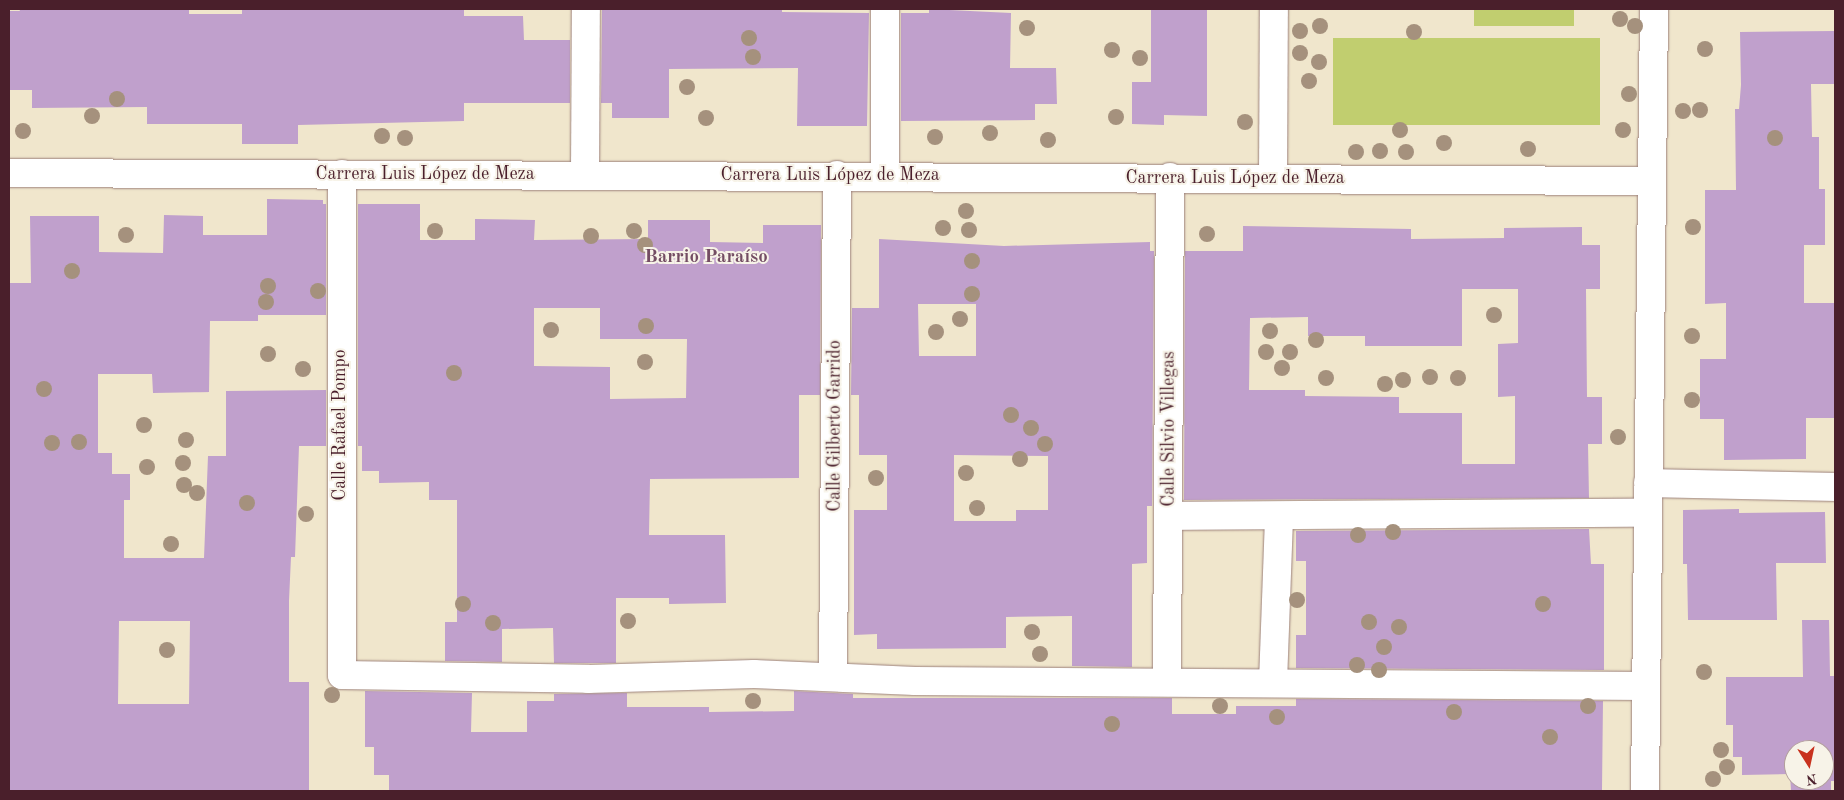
<!DOCTYPE html>
<meta charset="utf-8">
<style>
body{margin:0}
#map{position:relative;width:1844px;height:800px;overflow:hidden;background:#f0e6cc;font-family:"Old Standard TT",serif}
div>[style]{position:absolute}
.green>*{inset:0;background:#c1ce6f;transform-origin:0 0}
.building>*{inset:0;background:#c0a0cc}
.roads{filter:drop-shadow(0 0 1px #9d827c) drop-shadow(0 0 1px #9d827c)}
.minor>*{height:28px;margin:-14px;padding:0 14px;transform-origin:14px;border-radius:14px;background:#fff}
.trees>*{width:16px;height:16px;margin:-8px;border-radius:50%;background:#a5917d}
span{translate:-50% -50%;white-space:nowrap;text-align:center;line-height:1.15;-webkit-text-stroke:4px #f7f3e8;paint-order:stroke}
.street-label{font-size:18px;color:#4a1f2b}
.neighbourhood-label{font-size:19px;color:#734c63;font-weight:700}
.frame{position:absolute;inset:0;border:10px solid #4a1f2b;pointer-events:none}
.north{position:absolute;left:1784px;top:740px;width:50px;height:50px;box-sizing:border-box;background:#f7f3e8;border:1px solid #b29e9c;border-radius:50%;rotate:170deg;font-size:14px;font-weight:700;line-height:20px;text-align:center;color:#4a1f2b}
.north::after{content:'';display:block;margin:auto;width:18px;height:22px;background:#c8321e;clip-path:polygon(50% 0,100% 100%,50% 72%,0 100%)}
</style>
<div id="map">
<div class="green">
<i style="left:1474px;top:9px;width:100px;height:17px"></i>
<i style="left:1333px;top:38px;width:267px;height:87px"></i>
</div>
<div class="building">
<i style="clip-path:polygon(19px 9px,189px 9px,189px 14px,242px 14px,242px 9px,464px 9px,464px 16px,523px 16px,524px 40px,570px 40px,570px 103px,464px 103px,464px 121px,298px 125px,298px 144px,242px 144px,242px 124px,147px 124px,147px 107px,32px 108px,32px 90px,9px 90px,9px 11px,20px 11px)"></i>
<i style="clip-path:polygon(602px 9px,782px 9px,782px 12px,869px 13px,867px 126px,797px 126px,798px 68px,669px 69px,669px 118px,612px 118px,612px 103px,601px 103px)"></i>
<i style="clip-path:polygon(929px 9px,1011px 13px,1010px 68px,1056px 68px,1057px 104px,1035px 104px,1035px 120px,901px 121px,901px 13px,929px 13px)"></i>
<i style="clip-path:polygon(1151px 9px,1207px 9px,1207px 116px,1164px 115px,1164px 125px,1132px 124px,1132px 82px,1151px 82px)"></i>
<i style="clip-path:polygon(1835px 31px,1835px 84px,1811px 84px,1812px 137px,1819px 137px,1819px 189px,1825px 189px,1825px 245px,1804px 245px,1804px 303px,1835px 303px,1835px 418px,1806px 418px,1806px 459px,1724px 460px,1724px 419px,1700px 419px,1700px 359px,1726px 359px,1726px 303px,1705px 304px,1705px 190px,1736px 190px,1735px 109px,1739px 109px,1741px 85px,1740px 32px)"></i>
<i style="clip-path:polygon(evenodd,267px 199px,323px 200px,323px 204px,326px 204px,326px 315px,258px 315px,258px 321px,210px 321px,209px 392px,153px 393px,152px 374px,98px 374px,98px 453px,112px 453px,112px 474px,130px 474px,130px 500px,124px 500px,124px 558px,204px 558px,208px 456px,226px 456px,226px 391px,326px 390px,326px 446px,299px 446px,295px 557px,291px 557px,289px 601px,289px 682px,309px 682px,309px 791px,9px 791px,9px 283px,31px 283px,30px 216px,99px 216px,99px 252px,163px 253px,164px 215px,203px 216px,203px 235px,267px 235px,267px 199px,119px 621px,190px 621px,189px 704px,118px 704px,119px 621px)"></i>
<i style="clip-path:polygon(evenodd,358px 204px,420px 204px,420px 240px,475px 240px,475px 219px,535px 220px,534px 240px,648px 239px,648px 220px,710px 220px,710px 242px,763px 243px,763px 225px,821px 225px,820px 395px,799px 395px,799px 478px,650px 479px,649px 535px,725px 535px,726px 603px,669px 604px,669px 598px,616px 598px,616px 663px,554px 663px,553px 628px,502px 629px,502px 662px,445px 661px,445px 622px,457px 622px,457px 500px,429px 500px,429px 482px,379px 483px,379px 471px,362px 471px,362px 446px,358px 446px,358px 204px,534px 308px,600px 308px,600px 339px,687px 339px,686px 398px,610px 399px,610px 367px,534px 366px,534px 308px)"></i>
<i style="clip-path:polygon(evenodd,1243px 226px,1411px 229px,1411px 239px,1504px 238px,1504px 228px,1582px 227px,1582px 245px,1600px 245px,1600px 289px,1586px 289px,1587px 397px,1602px 397px,1602px 444px,1588px 444px,1589px 498px,1184px 500px,1185px 251px,1243px 251px,1243px 226px,1462px 289px,1518px 289px,1518px 343px,1498px 344px,1498px 397px,1515px 396px,1515px 464px,1462px 464px,1462px 413px,1399px 413px,1399px 397px,1305px 396px,1305px 390px,1249px 390px,1250px 318px,1308px 317px,1308px 336px,1365px 336px,1365px 346px,1462px 346px,1462px 289px)"></i>
<i style="clip-path:polygon(evenodd,879px 239px,1004px 246px,1150px 242px,1150px 251px,1154px 251px,1152px 506px,1147px 506px,1147px 563px,1132px 564px,1132px 667px,1072px 666px,1072px 616px,1006px 617px,1006px 648px,877px 649px,877px 634px,854px 635px,854px 510px,887px 510px,887px 455px,859px 455px,859px 395px,851px 395px,852px 308px,879px 308px,879px 239px,918px 304px,976px 304px,976px 356px,919px 356px,918px 304px,879px 239px,954px 455px,1048px 456px,1048px 510px,1016px 510px,1016px 521px,954px 521px,954px 455px)"></i>
<i style="clip-path:polygon(1739px 509px,1739px 513px,1825px 512px,1826px 563px,1776px 563px,1777px 620px,1688px 620px,1687px 564px,1683px 564px,1683px 510px)"></i>
<i style="clip-path:polygon(1589px 529px,1591px 564px,1604px 564px,1604px 670px,1296px 668px,1296px 635px,1306px 635px,1306px 561px,1296px 561px,1296px 531px)"></i>
<i style="clip-path:polygon(evenodd,1802px 620px,1829px 620px,1830px 676px,1835px 676px,1835px 781px,1831px 781px,1831px 791px,1791px 791px,1790px 774px,1742px 775px,1742px 757px,1733px 757px,1733px 725px,1726px 725px,1726px 677px,1803px 677px,1802px 620px,1794px 750px,1824px 750px,1824px 780px,1794px 780px,1794px 750px)"></i>
<i style="clip-path:polygon(365px 691px,472px 693px,471px 732px,527px 732px,527px 701px,554px 701px,554px 694px,627px 693px,627px 707px,709px 707px,709px 712px,794px 711px,794px 691px,853px 694px,853px 698px,1172px 698px,1172px 714px,1236px 714px,1236px 706px,1296px 706px,1296px 699px,1603px 701px,1602px 790px,389px 791px,389px 775px,374px 775px,374px 747px,365px 747px)"></i>
</div>
<div class="roads">
<div class="minor">
<i style="left:9px;top:173px;width:1641px;rotate:0.28deg"></i>
<i style="left:342px;top:174px;width:501px;rotate:90deg"></i>
<i style="left:342px;top:675px;width:246px;rotate:0.9deg"></i>
<i style="left:588px;top:679px;width:166px;rotate:-1.7deg"></i>
<i style="left:754px;top:674px;width:161px;rotate:2.5deg"></i>
<i style="left:915px;top:681px;width:731px;rotate:0.39deg"></i>
<i style="left:585px;top:175px;width:166px;rotate:-89.7deg"></i>
<i style="left:885px;top:175px;width:166px;rotate:-90deg"></i>
<i style="left:1273px;top:178px;width:169px;rotate:-89.7deg"></i>
<i style="left:1648px;top:483px;width:187px;rotate:1.2deg"></i>
<i style="left:1168px;top:516px;width:480px;rotate:-0.4deg"></i>
<i style="left:833px;top:677px;width:502px;rotate:-89.54deg"></i>
<i style="left:1167px;top:681px;width:504px;rotate:-89.66deg"></i>
<i style="left:1273px;top:682px;width:166px;rotate:-87.9deg"></i>
<i style="left:1645px;top:791px;width:782px;rotate:-89.34deg"></i>
</div>
</div>
<div class="trees">
<i style="left:1620px;top:19px"></i>
<i style="left:1320px;top:26px"></i>
<i style="left:1635px;top:26px"></i>
<i style="left:1027px;top:28px"></i>
<i style="left:1300px;top:31px"></i>
<i style="left:1414px;top:32px"></i>
<i style="left:749px;top:38px"></i>
<i style="left:1705px;top:49px"></i>
<i style="left:1112px;top:50px"></i>
<i style="left:1300px;top:53px"></i>
<i style="left:753px;top:57px"></i>
<i style="left:1140px;top:58px"></i>
<i style="left:1319px;top:62px"></i>
<i style="left:1309px;top:81px"></i>
<i style="left:687px;top:87px"></i>
<i style="left:1629px;top:94px"></i>
<i style="left:117px;top:99px"></i>
<i style="left:1700px;top:110px"></i>
<i style="left:1683px;top:111px"></i>
<i style="left:92px;top:116px"></i>
<i style="left:1116px;top:117px"></i>
<i style="left:706px;top:118px"></i>
<i style="left:1245px;top:122px"></i>
<i style="left:1400px;top:130px"></i>
<i style="left:1623px;top:130px"></i>
<i style="left:23px;top:131px"></i>
<i style="left:990px;top:133px"></i>
<i style="left:382px;top:136px"></i>
<i style="left:935px;top:137px"></i>
<i style="left:405px;top:138px"></i>
<i style="left:1775px;top:138px"></i>
<i style="left:1048px;top:140px"></i>
<i style="left:1444px;top:143px"></i>
<i style="left:1528px;top:149px"></i>
<i style="left:1380px;top:151px"></i>
<i style="left:1356px;top:152px"></i>
<i style="left:1406px;top:152px"></i>
<i style="left:966px;top:211px"></i>
<i style="left:1693px;top:227px"></i>
<i style="left:943px;top:228px"></i>
<i style="left:969px;top:230px"></i>
<i style="left:435px;top:231px"></i>
<i style="left:634px;top:231px"></i>
<i style="left:1207px;top:234px"></i>
<i style="left:126px;top:235px"></i>
<i style="left:591px;top:236px"></i>
<i style="left:645px;top:245px"></i>
<i style="left:972px;top:261px"></i>
<i style="left:72px;top:271px"></i>
<i style="left:268px;top:286px"></i>
<i style="left:318px;top:291px"></i>
<i style="left:972px;top:294px"></i>
<i style="left:266px;top:302px"></i>
<i style="left:1494px;top:315px"></i>
<i style="left:960px;top:319px"></i>
<i style="left:646px;top:326px"></i>
<i style="left:551px;top:330px"></i>
<i style="left:1270px;top:331px"></i>
<i style="left:936px;top:332px"></i>
<i style="left:1692px;top:336px"></i>
<i style="left:1316px;top:340px"></i>
<i style="left:1266px;top:352px"></i>
<i style="left:1290px;top:352px"></i>
<i style="left:268px;top:354px"></i>
<i style="left:645px;top:362px"></i>
<i style="left:1282px;top:368px"></i>
<i style="left:303px;top:369px"></i>
<i style="left:454px;top:373px"></i>
<i style="left:1430px;top:377px"></i>
<i style="left:1326px;top:378px"></i>
<i style="left:1458px;top:378px"></i>
<i style="left:1403px;top:380px"></i>
<i style="left:1385px;top:384px"></i>
<i style="left:44px;top:389px"></i>
<i style="left:1692px;top:400px"></i>
<i style="left:1011px;top:415px"></i>
<i style="left:144px;top:425px"></i>
<i style="left:1031px;top:428px"></i>
<i style="left:1618px;top:437px"></i>
<i style="left:186px;top:440px"></i>
<i style="left:79px;top:442px"></i>
<i style="left:52px;top:443px"></i>
<i style="left:1045px;top:444px"></i>
<i style="left:1020px;top:459px"></i>
<i style="left:183px;top:463px"></i>
<i style="left:147px;top:467px"></i>
<i style="left:966px;top:473px"></i>
<i style="left:876px;top:478px"></i>
<i style="left:184px;top:485px"></i>
<i style="left:197px;top:493px"></i>
<i style="left:247px;top:503px"></i>
<i style="left:977px;top:508px"></i>
<i style="left:306px;top:514px"></i>
<i style="left:1393px;top:532px"></i>
<i style="left:1358px;top:535px"></i>
<i style="left:171px;top:544px"></i>
<i style="left:1297px;top:600px"></i>
<i style="left:463px;top:604px"></i>
<i style="left:1543px;top:604px"></i>
<i style="left:628px;top:621px"></i>
<i style="left:1369px;top:622px"></i>
<i style="left:493px;top:623px"></i>
<i style="left:1399px;top:627px"></i>
<i style="left:1032px;top:632px"></i>
<i style="left:1384px;top:647px"></i>
<i style="left:167px;top:650px"></i>
<i style="left:1040px;top:654px"></i>
<i style="left:1357px;top:665px"></i>
<i style="left:1379px;top:670px"></i>
<i style="left:1704px;top:672px"></i>
<i style="left:332px;top:695px"></i>
<i style="left:753px;top:701px"></i>
<i style="left:1220px;top:706px"></i>
<i style="left:1588px;top:706px"></i>
<i style="left:1454px;top:712px"></i>
<i style="left:1277px;top:717px"></i>
<i style="left:1112px;top:724px"></i>
<i style="left:1550px;top:737px"></i>
<i style="left:1721px;top:750px"></i>
<i style="left:1727px;top:767px"></i>
<i style="left:1713px;top:779px"></i>
</div>
<div class="street-label">
<span style="left:425px;top:174px">Carrera Luis López de Meza</span>
<span style="left:830px;top:175px">Carrera Luis López de Meza</span>
<span style="left:1235px;top:178px">Carrera Luis López de Meza</span>
<span style="left:340px;top:425px;rotate:-90deg">Calle Rafael Pompo</span>
<span style="left:835px;top:426px;rotate:-90deg">Calle Gilberto Garrido</span>
<span style="left:1169px;top:429px;rotate:-90deg">Calle Silvio Villegas</span>
</div>
<div class="neighbourhood-label">
<span style="left:706px;top:258px">Barrio Paraíso</span>
</div>
<div class="frame"></div>
<div class="north">N</div>
</div>
